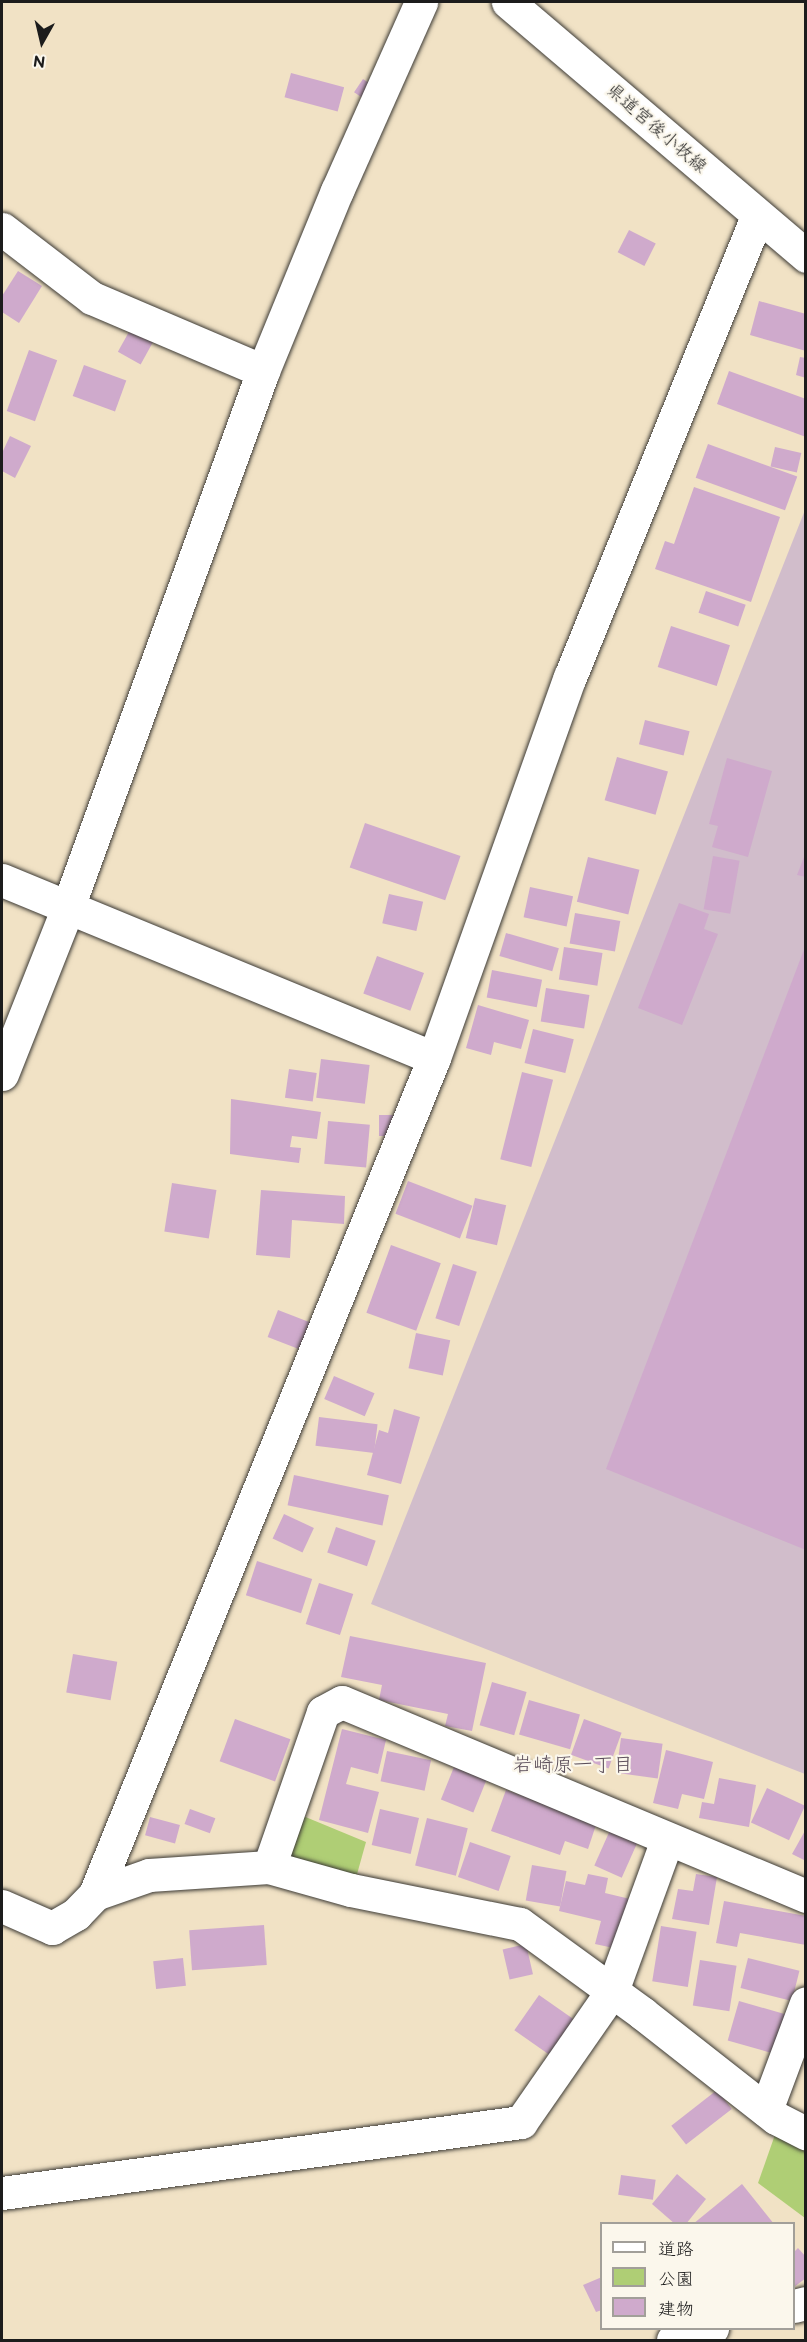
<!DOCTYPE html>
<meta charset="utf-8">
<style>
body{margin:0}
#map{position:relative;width:807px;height:2342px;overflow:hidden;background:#f1e2c5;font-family:"Balsamiq Sans","Klee One",sans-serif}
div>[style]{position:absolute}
.industrial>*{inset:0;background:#d1bdcb}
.green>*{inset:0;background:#afce75}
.building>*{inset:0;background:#cfaacc;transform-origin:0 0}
.roads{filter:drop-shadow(0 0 2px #3c3a35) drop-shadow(0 0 2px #3c3a35)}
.street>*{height:33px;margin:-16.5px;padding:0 16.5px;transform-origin:16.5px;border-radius:16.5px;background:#fff}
.secondary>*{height:33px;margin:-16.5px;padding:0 16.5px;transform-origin:16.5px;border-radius:16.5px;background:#fff}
span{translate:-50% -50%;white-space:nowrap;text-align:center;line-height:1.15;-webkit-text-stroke:4.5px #fbf7ec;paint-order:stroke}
.street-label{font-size:18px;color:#1c1c1c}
.neighbourhood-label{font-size:20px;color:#5b4e5a}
.frame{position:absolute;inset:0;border:3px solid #1c1c1c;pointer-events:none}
.legend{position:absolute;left:600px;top:2222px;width:195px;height:108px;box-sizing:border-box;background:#fbf7ec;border:2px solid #a29f99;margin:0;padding:8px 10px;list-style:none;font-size:18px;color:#1c1c1c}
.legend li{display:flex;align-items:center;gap:12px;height:30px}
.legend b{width:30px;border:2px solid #a29f99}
.north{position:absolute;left:12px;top:12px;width:60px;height:60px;-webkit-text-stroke:4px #fbf7ec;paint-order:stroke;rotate:188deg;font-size:16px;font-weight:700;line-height:24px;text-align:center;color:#1c1c1c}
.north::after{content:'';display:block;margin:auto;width:21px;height:27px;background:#1c1c1c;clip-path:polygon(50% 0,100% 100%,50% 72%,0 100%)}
</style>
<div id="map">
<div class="industrial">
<i style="clip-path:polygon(805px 510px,805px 1774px,371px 1604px)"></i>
</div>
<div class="green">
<i style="clip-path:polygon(291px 1811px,366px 1842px,354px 1885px,279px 1863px)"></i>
<i style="clip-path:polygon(777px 2129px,805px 2144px,805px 2218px,758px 2183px)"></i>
</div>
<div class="building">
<i style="left:291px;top:73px;width:55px;height:25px;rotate:15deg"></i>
<i style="left:363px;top:79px;width:18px;height:16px;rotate:34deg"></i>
<i style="left:629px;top:230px;width:30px;height:25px;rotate:27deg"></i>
<i style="clip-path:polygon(18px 271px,42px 286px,19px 323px,2px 312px,2px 296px)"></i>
<i style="clip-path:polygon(759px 301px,806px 314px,806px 351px,750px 335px)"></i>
<i style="left:130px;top:330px;width:26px;height:25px;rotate:29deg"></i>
<i style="left:29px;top:350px;width:30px;height:65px;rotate:20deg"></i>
<i style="clip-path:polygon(800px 357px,806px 358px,806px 378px,796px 375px)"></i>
<i style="left:84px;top:365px;width:45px;height:33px;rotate:20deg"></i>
<i style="clip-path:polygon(729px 371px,806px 399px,806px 437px,717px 404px)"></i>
<i style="clip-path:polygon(10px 436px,31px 446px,15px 478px,2px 471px,2px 453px)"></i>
<i style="left:708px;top:444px;width:95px;height:36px;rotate:20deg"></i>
<i style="left:775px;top:447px;width:27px;height:20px;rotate:13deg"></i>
<i style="clip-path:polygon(694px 487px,780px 517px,751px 602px,655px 569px,665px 541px,674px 544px)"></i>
<i style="left:706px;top:591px;width:42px;height:23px;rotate:19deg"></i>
<i style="left:671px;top:626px;width:62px;height:43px;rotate:18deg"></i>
<i style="left:645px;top:720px;width:46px;height:25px;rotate:14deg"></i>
<i style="left:617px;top:757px;width:53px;height:45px;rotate:16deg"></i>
<i style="clip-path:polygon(727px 758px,772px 771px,748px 857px,712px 847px,718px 826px,709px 824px)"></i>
<i style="left:365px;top:823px;width:101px;height:47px;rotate:19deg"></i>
<i style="clip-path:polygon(806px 852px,806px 877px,797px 875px)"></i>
<i style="left:713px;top:856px;width:27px;height:54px;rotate:10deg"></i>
<i style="left:588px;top:857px;width:53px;height:46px;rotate:14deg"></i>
<i style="left:530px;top:887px;width:44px;height:31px;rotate:12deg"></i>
<i style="left:389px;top:894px;width:35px;height:30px;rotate:13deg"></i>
<i style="clip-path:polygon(679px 903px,709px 914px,704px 929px,718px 934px,682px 1025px,638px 1008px)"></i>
<i style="left:575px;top:913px;width:46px;height:31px;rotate:10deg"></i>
<i style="left:506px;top:933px;width:55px;height:24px;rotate:16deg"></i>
<i style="left:564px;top:947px;width:39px;height:33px;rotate:9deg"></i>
<i style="clip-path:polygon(805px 947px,806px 947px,806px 1550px,606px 1469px)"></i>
<i style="left:377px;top:956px;width:50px;height:40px;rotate:20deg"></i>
<i style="left:492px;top:970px;width:51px;height:28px;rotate:11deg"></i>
<i style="left:546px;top:988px;width:44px;height:34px;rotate:9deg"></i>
<i style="clip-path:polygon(478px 1005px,529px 1020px,521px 1049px,494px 1042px,491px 1055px,466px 1048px)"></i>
<i style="left:533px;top:1029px;width:42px;height:35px;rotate:14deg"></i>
<i style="left:321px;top:1059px;width:49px;height:39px;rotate:7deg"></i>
<i style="left:289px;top:1069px;width:28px;height:29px;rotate:8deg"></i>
<i style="left:522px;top:1072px;width:32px;height:90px;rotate:14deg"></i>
<i style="clip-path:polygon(231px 1099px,321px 1112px,317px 1139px,292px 1136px,290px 1147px,301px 1148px,299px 1163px,230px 1154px)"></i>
<i style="left:379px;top:1115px;width:21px;height:21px"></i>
<i style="left:328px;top:1121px;width:42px;height:43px;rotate:5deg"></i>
<i style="left:408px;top:1181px;width:69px;height:35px;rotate:21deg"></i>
<i style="left:172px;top:1183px;width:45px;height:49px;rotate:9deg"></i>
<i style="clip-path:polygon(261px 1190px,345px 1196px,344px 1224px,292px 1220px,290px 1258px,256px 1255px)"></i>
<i style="left:475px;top:1198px;width:32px;height:41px;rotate:13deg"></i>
<i style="left:391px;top:1245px;width:53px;height:72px;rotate:20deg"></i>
<i style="left:453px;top:1264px;width:25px;height:57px;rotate:18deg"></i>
<i style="left:278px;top:1310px;width:43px;height:29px;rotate:21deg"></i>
<i style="left:416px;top:1333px;width:35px;height:36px;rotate:12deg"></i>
<i style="left:334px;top:1376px;width:44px;height:25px;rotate:23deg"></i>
<i style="clip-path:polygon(394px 1409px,420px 1417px,401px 1484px,367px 1475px,379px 1430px,388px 1433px)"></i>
<i style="left:319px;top:1417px;width:59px;height:29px;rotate:7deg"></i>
<i style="left:294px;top:1475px;width:97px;height:31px;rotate:12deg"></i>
<i style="left:284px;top:1514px;width:33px;height:27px;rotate:25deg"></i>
<i style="left:336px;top:1527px;width:42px;height:27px;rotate:19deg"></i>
<i style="left:257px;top:1561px;width:58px;height:36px;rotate:18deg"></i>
<i style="left:319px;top:1583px;width:36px;height:43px;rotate:18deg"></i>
<i style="clip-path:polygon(350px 1636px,486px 1663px,472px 1731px,445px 1726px,448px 1714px,379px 1700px,382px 1685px,341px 1677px)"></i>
<i style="left:73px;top:1654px;width:45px;height:39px;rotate:10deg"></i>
<i style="left:492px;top:1682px;width:36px;height:45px;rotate:16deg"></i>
<i style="left:529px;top:1700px;width:53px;height:36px;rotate:16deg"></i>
<i style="left:235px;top:1719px;width:59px;height:45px;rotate:20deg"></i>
<i style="left:584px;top:1719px;width:40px;height:38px;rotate:20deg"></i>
<i style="clip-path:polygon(342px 1729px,386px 1740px,378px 1774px,351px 1767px,346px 1784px,379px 1792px,368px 1833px,319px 1820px)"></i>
<i style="left:621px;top:1738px;width:42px;height:35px;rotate:8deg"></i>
<i style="clip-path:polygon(666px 1750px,713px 1762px,704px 1799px,682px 1794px,678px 1809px,653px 1803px)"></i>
<i style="left:387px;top:1751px;width:45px;height:31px;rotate:12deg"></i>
<i style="left:454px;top:1767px;width:35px;height:35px;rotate:22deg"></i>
<i style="clip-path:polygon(719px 1778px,756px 1785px,749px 1827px,699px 1818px,702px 1802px,714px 1804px)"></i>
<i style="left:767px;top:1788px;width:42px;height:38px;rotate:25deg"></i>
<i style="clip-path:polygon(506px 1790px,597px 1822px,588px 1849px,565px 1841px,560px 1855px,491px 1831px)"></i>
<i style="left:190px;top:1809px;width:27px;height:16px;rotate:20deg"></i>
<i style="left:380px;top:1809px;width:40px;height:37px;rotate:13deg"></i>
<i style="left:150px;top:1817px;width:31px;height:19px;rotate:15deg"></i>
<i style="left:427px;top:1818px;width:42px;height:49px;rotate:14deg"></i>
<i style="left:611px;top:1828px;width:30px;height:41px;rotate:24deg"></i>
<i style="clip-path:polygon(806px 1829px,806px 1861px,792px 1854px)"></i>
<i style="left:470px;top:1842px;width:43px;height:37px;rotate:19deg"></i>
<i style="left:532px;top:1865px;width:35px;height:36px;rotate:10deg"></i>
<i style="clip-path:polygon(588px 1874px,608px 1878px,605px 1893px,630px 1899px,618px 1949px,595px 1944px,601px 1921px,559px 1911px,566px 1881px,585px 1885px)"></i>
<i style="clip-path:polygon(696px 1874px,717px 1877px,709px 1925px,672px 1919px,678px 1889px,693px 1891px)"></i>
<i style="clip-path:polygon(724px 1901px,806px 1916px,806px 1945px,740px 1933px,737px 1947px,716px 1943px)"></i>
<i style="left:264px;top:1925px;width:40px;height:75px;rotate:86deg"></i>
<i style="left:661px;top:1926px;width:36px;height:56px;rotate:9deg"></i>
<i style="left:526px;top:1944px;width:31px;height:24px;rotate:77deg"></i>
<i style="left:183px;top:1958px;width:28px;height:30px;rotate:84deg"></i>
<i style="left:748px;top:1958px;width:53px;height:31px;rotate:14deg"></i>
<i style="left:700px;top:1960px;width:37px;height:46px;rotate:9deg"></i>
<i style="left:539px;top:1995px;width:51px;height:43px;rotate:35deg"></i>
<i style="left:739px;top:2001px;width:50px;height:41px;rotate:16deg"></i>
<i style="left:717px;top:2090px;width:24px;height:58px;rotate:52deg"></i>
<i style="clip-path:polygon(677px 2174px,706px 2199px,686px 2224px,675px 2224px,652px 2204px)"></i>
<i style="left:621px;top:2175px;width:35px;height:20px;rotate:8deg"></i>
<i style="clip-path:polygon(742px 2184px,774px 2224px,693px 2224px)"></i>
<i style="clip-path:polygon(798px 2248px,806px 2257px,806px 2278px,794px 2287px,794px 2252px)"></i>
<i style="clip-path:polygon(602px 2277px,602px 2310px,596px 2312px,583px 2285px)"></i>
</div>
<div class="roads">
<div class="street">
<i style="left:2px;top:229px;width:113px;rotate:37.5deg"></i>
<i style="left:92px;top:298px;width:186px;rotate:23.1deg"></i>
<i style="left:2px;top:880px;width:467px;rotate:22.4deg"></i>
<i style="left:2px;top:1074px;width:180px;rotate:-68.4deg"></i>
<i style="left:68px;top:907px;width:570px;rotate:-70.01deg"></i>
<i style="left:263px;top:371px;width:195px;rotate:-67.7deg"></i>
<i style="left:337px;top:191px;width:207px;rotate:-66deg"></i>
<i style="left:269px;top:1867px;width:164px;rotate:-70.8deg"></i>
<i style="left:323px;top:1712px;width:21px;rotate:-28deg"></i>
<i style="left:342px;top:1702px;width:503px;rotate:22.69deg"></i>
<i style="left:95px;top:1894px;width:57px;rotate:-19.4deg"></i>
<i style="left:149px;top:1875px;width:120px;rotate:-3.8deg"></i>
<i style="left:269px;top:1867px;width:85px;rotate:15.7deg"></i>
<i style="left:351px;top:1890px;width:172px;rotate:11.4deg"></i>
<i style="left:520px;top:1924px;width:151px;rotate:36.1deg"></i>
<i style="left:642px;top:2013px;width:170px;rotate:38.1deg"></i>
<i style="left:776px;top:2118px;width:34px;rotate:27deg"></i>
<i style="left:2px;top:1906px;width:55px;rotate:23.7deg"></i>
<i style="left:52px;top:1928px;width:28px;rotate:-30deg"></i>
<i style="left:76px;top:1914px;width:28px;rotate:-46deg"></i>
<i style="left:95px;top:1894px;width:902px;rotate:-67.93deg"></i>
<i style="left:434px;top:1058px;width:405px;rotate:-70.4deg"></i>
<i style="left:570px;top:677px;width:497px;rotate:-67.9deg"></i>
<i style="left:766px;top:2110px;width:114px;rotate:-69.5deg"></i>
<i style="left:2px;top:2193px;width:524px;rotate:-7.79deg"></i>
<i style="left:521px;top:2122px;width:160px;rotate:-55.2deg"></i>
<i style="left:612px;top:1991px;width:161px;rotate:-70deg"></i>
<i style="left:794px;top:2306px;width:12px;rotate:-14deg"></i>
<i style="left:673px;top:2340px;width:41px;rotate:-17.1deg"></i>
</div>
<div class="secondary">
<i style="left:508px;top:2px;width:392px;rotate:40.4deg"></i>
</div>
</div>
<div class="street-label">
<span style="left:656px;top:129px;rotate:41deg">県道宮後小牧線</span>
</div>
<div class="neighbourhood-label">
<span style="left:573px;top:1765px">岩崎原一丁目</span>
</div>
<div class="frame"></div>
<ul class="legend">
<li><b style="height:8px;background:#fff"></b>道路</li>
<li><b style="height:16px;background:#afce75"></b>公園</li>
<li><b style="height:16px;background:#cfaacc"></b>建物</li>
</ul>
<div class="north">N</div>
</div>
